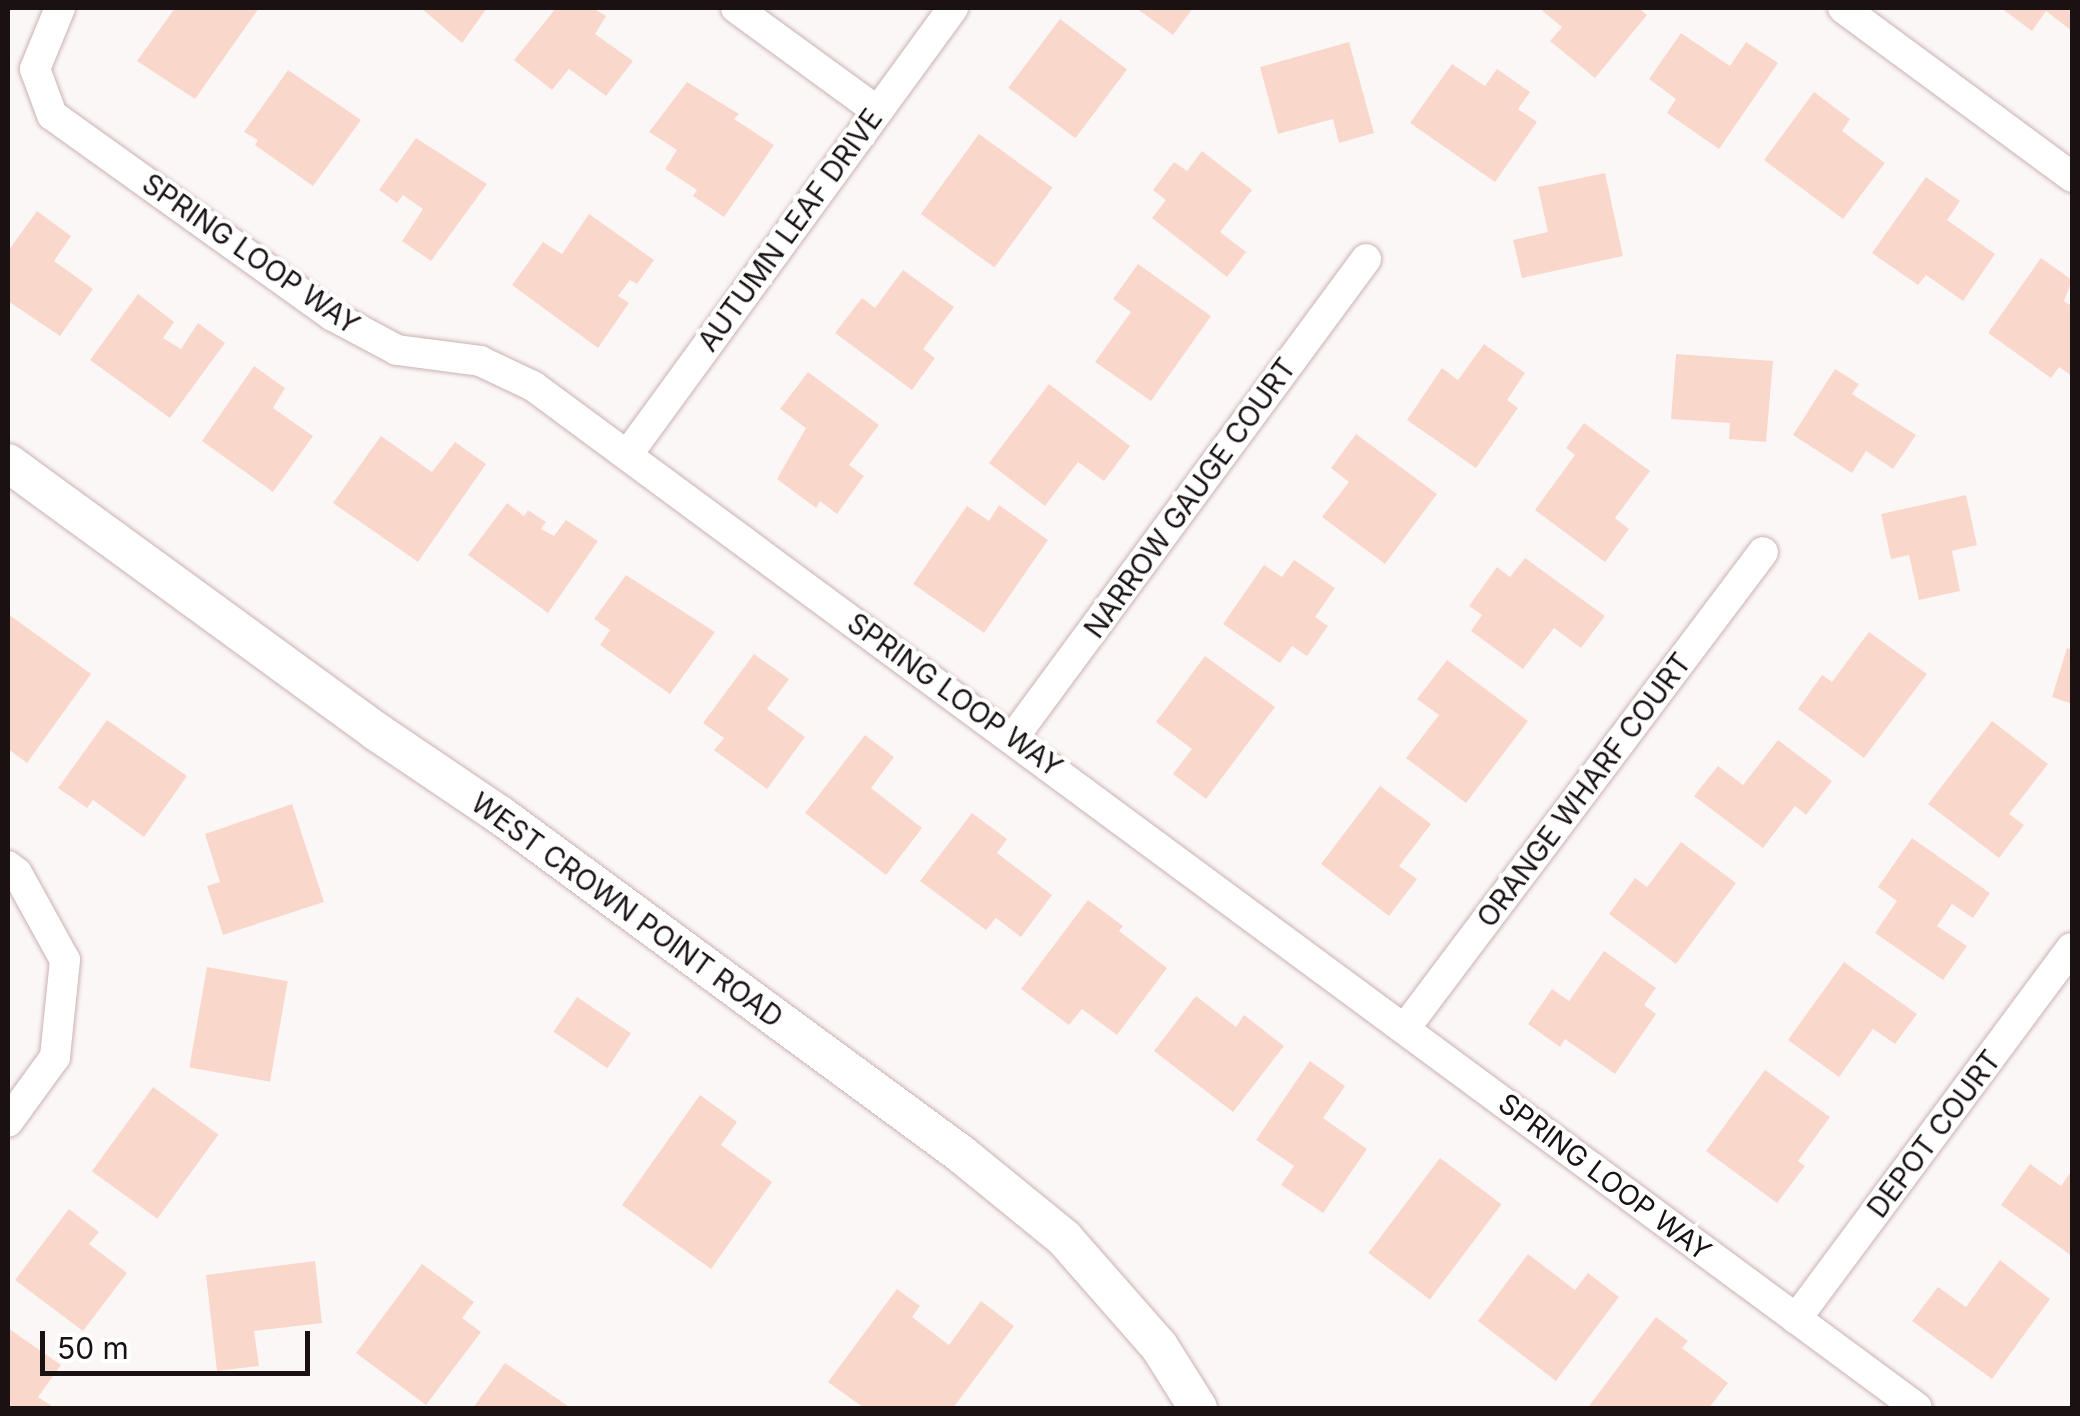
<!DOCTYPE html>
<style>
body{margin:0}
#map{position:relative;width:2080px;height:1416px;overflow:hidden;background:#fcf7f7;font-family:Inter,sans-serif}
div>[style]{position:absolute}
.building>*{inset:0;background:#f9d8cb;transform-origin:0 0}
.roads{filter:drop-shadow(0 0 2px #c9b2b1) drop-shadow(0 0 2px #c9b2b1)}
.minor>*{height:30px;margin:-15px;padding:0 15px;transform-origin:15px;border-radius:15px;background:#fff}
.tertiary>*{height:38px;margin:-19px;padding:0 19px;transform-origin:19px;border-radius:19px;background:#fff}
span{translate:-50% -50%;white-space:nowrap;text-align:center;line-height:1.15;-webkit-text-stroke:8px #fff;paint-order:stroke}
.street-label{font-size:28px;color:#1a1212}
.frame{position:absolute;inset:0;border:10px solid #1a1212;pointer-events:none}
.scale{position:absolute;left:40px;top:1331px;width:270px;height:45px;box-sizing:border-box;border:5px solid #1a1212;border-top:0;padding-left:12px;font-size:30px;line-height:35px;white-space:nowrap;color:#1a1212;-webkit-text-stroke:8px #fff;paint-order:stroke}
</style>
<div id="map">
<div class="building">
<i style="clip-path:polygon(175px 8px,259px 8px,195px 99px,137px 61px)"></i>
<i style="clip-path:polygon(421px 8px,487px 8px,462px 43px)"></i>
<i style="clip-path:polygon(556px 8px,593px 8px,606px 16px,595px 34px,633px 61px,606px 96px,569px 69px,552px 90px,514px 60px)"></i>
<i style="clip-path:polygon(1136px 8px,1193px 8px,1173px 35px)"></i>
<i style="clip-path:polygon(1539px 8px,1639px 8px,1647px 15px,1595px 78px,1550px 41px,1562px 27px)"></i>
<i style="clip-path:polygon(2001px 8px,2072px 8px,2072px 31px,2046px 11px,2032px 31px)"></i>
<i style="left:1060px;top:19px;width:84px;height:86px;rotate:37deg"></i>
<i style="clip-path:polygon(1681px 33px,1730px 66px,1746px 42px,1778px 63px,1719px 149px,1667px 113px,1676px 99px,1649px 79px)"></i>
<i style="clip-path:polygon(1349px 42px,1374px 133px,1339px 143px,1333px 119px,1278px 134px,1260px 67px)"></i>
<i style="clip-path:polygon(1452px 64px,1485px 86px,1497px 69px,1530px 92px,1518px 109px,1537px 122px,1495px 182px,1410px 123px)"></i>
<i style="clip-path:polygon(288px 70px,361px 120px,313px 186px,255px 145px,258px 140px,244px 132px)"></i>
<i style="clip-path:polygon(687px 82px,739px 114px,734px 119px,774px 145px,724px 217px,693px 196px,697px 190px,665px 169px,677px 150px,649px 132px)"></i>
<i style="clip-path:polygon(1814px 92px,1850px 119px,1842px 131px,1885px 163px,1843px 219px,1764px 160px)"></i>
<i style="left:979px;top:134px;width:91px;height:99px;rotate:36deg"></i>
<i style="clip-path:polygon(416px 138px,487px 184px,431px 261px,402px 241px,423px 209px,403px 195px,397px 203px,379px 190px)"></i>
<i style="clip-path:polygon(1202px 151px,1252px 190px,1220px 232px,1246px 252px,1227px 277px,1152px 218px,1166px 200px,1153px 190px,1174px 162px,1187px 171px)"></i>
<i style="clip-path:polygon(1605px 173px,1623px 256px,1522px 278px,1513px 240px,1548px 232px,1538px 187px)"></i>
<i style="clip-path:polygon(1926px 177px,1960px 201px,1947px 220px,1995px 254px,1963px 301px,1926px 275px,1918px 285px,1872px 253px)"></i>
<i style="clip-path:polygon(37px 211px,71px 236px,54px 261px,93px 289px,60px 336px,8px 301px,8px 251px)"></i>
<i style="clip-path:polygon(589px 214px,654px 260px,637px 284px,630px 280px,618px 296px,629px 303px,598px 348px,512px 285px,543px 242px,562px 254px)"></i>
<i style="clip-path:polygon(2041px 258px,2072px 280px,2064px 301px,2072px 306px,2072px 376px,2059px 367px,2051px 378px,1988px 333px)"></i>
<i style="clip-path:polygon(1138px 264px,1211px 316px,1151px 401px,1095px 362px,1131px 312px,1113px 299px)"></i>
<i style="clip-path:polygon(903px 270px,954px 307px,923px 349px,935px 358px,912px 390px,835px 333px,862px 298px,875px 308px)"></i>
<i style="clip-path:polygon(138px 294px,174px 322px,163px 338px,181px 349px,198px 323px,225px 343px,170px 418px,90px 360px)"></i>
<i style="clip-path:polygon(1484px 344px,1525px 373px,1507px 400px,1518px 408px,1476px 468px,1407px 420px,1442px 368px,1458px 380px)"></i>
<i style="clip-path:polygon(1676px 354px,1773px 361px,1766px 442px,1729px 439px,1730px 423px,1671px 419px)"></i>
<i style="clip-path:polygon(254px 366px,285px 388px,273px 408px,313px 436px,273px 492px,202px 441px)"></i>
<i style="clip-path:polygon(1835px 369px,1859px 384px,1852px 394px,1916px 435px,1893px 469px,1866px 451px,1852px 473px,1793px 435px)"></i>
<i style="clip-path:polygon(808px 372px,879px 425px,849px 465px,864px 476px,837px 514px,820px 501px,816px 508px,777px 479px,806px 428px,780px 409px)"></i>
<i style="clip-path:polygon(1049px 384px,1130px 446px,1104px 481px,1078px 462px,1045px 506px,989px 463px)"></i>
<i style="clip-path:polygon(1584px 423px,1650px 471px,1615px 518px,1629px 529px,1605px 562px,1535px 510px,1575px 455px,1566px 448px)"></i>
<i style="clip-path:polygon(1356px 434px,1437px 494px,1385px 564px,1322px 517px,1349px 482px,1331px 468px)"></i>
<i style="clip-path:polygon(381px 436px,432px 472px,455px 442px,486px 464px,418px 562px,333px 503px)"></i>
<i style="clip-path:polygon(1966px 495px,1977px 545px,1952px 551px,1960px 591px,1919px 600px,1909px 555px,1891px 559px,1881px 514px)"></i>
<i style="clip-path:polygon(507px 503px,524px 516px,528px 510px,546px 522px,541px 529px,554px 536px,566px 520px,598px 541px,548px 613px,468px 555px)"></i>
<i style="clip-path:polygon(999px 505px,1048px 540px,984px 633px,913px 584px,967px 506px,989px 521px)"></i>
<i style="clip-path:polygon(1525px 558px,1605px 616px,1581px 648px,1554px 628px,1523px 669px,1471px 631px,1482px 615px,1469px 606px,1497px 567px,1510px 577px)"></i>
<i style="clip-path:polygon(1294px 560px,1335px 588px,1315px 617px,1328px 626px,1307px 656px,1292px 646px,1280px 663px,1223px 624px,1264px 565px,1282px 577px)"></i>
<i style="clip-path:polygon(626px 575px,715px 632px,670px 694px,600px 645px,610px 630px,594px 619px)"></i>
<i style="clip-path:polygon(8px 614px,91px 674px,27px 763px,8px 749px)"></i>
<i style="clip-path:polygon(1869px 632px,1927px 674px,1864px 758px,1798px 709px,1822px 675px,1832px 682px)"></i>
<i style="clip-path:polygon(2067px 648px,2072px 650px,2072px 704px,2052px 697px)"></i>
<i style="clip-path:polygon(754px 654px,789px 679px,767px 709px,805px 737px,767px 789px,714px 750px,724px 738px,703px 723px)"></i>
<i style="clip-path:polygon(1205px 656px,1275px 707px,1206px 799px,1173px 774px,1192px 749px,1156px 722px)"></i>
<i style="clip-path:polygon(1447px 660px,1528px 721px,1466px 803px,1406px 758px,1439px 715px,1417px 699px)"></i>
<i style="clip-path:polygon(107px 720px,187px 776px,144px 837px,93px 800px,87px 808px,58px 788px)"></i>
<i style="clip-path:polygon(1992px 721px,2048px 764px,2009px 814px,2024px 825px,1999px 858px,1928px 804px)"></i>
<i style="clip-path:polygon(865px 735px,894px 757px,871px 788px,922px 828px,886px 875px,805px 813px)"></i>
<i style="clip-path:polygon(1778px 740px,1832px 781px,1806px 815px,1795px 806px,1763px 848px,1694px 796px,1718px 766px,1743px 785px)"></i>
<i style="clip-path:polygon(1380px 786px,1431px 824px,1399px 866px,1417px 879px,1389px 916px,1321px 864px)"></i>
<i style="clip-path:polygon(292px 804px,324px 902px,223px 935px,207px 886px,220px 882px,205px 834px)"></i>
<i style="clip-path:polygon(972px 813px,1007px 839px,997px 853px,1052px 895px,1021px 937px,996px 918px,986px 930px,920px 881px)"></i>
<i style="clip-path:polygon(1912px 838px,1990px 893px,1973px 918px,1952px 904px,1937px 926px,1967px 946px,1943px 980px,1875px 933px,1897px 901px,1878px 887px)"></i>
<i style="clip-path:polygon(1681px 842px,1736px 883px,1676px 964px,1609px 914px,1635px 878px,1647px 887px)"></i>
<i style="clip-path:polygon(1088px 900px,1123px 926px,1119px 931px,1167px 968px,1117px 1035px,1082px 1009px,1069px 1025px,1021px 989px)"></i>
<i style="clip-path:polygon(1604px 951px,1656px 988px,1644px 1005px,1656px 1014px,1615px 1074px,1565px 1039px,1560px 1047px,1528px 1024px,1552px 989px,1569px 1001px)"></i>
<i style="clip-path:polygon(1844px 962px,1917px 1014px,1895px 1044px,1873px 1029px,1839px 1077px,1788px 1040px)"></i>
<i style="left:207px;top:967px;width:82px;height:102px;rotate:10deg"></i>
<i style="clip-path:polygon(1196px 996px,1236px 1027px,1244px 1015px,1284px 1046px,1233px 1112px,1154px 1051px)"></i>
<i style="left:577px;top:997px;width:65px;height:42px;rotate:34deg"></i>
<i style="clip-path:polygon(1310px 1061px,1345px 1086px,1323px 1118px,1367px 1149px,1323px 1213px,1281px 1185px,1294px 1166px,1256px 1140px)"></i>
<i style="clip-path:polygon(1765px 1070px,1830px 1117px,1798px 1161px,1805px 1166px,1777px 1203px,1706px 1151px)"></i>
<i style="left:153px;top:1087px;width:81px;height:104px;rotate:36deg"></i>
<i style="clip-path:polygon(700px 1095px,737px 1122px,721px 1145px,772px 1182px,711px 1269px,622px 1205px)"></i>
<i style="left:1440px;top:1158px;width:77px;height:119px;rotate:37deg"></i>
<i style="clip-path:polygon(2030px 1164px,2061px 1186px,2072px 1170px,2072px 1256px,2001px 1205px)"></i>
<i style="clip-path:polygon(69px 1209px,99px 1232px,89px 1244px,127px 1273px,83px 1331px,15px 1280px)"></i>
<i style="clip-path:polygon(1528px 1254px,1575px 1290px,1588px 1273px,1619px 1297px,1556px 1381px,1478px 1321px)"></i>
<i style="clip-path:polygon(2000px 1260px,2050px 1299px,1992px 1379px,1912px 1321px,1938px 1287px,1966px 1307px)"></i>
<i style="clip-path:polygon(315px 1261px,322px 1323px,254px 1331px,259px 1366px,217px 1371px,206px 1275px)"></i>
<i style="clip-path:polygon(422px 1264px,474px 1302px,462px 1318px,481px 1332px,426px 1405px,356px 1353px)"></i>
<i style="clip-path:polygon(897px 1289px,920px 1306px,912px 1317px,949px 1345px,981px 1301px,1014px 1326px,953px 1408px,864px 1408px,828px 1382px)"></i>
<i style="clip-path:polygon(1656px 1317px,1688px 1341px,1682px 1348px,1728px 1383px,1709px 1408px,1593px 1408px,1589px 1406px)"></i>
<i style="clip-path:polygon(8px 1328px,61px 1365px,38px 1397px,55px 1408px,8px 1408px)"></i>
<i style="clip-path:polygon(505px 1363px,571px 1408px,473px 1408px)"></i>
</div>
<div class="roads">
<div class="minor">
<i style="left:60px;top:8px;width:66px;rotate:112.3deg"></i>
<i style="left:35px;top:69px;width:49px;rotate:69.7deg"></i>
<i style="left:52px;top:115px;width:345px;rotate:35.6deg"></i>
<i style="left:333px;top:316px;width:72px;rotate:28deg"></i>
<i style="left:397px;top:350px;width:84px;rotate:7.5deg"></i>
<i style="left:480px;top:361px;width:59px;rotate:25.3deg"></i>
<i style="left:533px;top:386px;width:1720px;rotate:36.44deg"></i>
<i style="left:736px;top:8px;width:175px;rotate:36.1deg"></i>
<i style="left:1843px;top:8px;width:285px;rotate:36.4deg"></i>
<i style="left:628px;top:454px;width:552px;rotate:-53.92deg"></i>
<i style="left:1013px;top:738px;width:595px;rotate:-53.61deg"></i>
<i style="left:8px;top:866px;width:11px;rotate:38deg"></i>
<i style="left:17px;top:873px;width:99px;rotate:61.1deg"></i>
<i style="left:65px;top:960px;width:98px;rotate:95.9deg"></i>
<i style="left:55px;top:1057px;width:80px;rotate:125.9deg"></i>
<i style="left:1406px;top:1027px;width:594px;rotate:-53.07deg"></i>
<i style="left:1796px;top:1319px;width:462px;rotate:-53.4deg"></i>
</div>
<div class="tertiary">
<i style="left:8px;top:463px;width:457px;rotate:36.1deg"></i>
<i style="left:377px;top:732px;width:148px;rotate:34deg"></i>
<i style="left:500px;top:815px;width:572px;rotate:36.33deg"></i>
<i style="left:961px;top:1154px;width:133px;rotate:39.2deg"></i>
<i style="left:1064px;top:1238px;width:144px;rotate:48.7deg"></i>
<i style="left:1159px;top:1346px;width:73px;rotate:57.8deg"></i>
</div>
</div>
<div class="street-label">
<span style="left:790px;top:230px;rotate:-54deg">AUTUMN LEAF DRIVE</span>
<span style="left:251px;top:254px;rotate:35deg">SPRING LOOP WAY</span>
<span style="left:1190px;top:498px;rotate:-54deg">NARROW GAUGE COURT</span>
<span style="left:955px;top:695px;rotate:36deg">SPRING LOOP WAY</span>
<span style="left:1584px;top:790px;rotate:-53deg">ORANGE WHARF COURT</span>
<span style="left:627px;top:910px;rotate:36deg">WEST CROWN POINT ROAD</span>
<span style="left:1934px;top:1134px;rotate:-53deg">DEPOT COURT</span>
<span style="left:1605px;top:1177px;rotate:37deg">SPRING LOOP WAY</span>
</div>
<div class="frame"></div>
<div class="scale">50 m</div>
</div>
